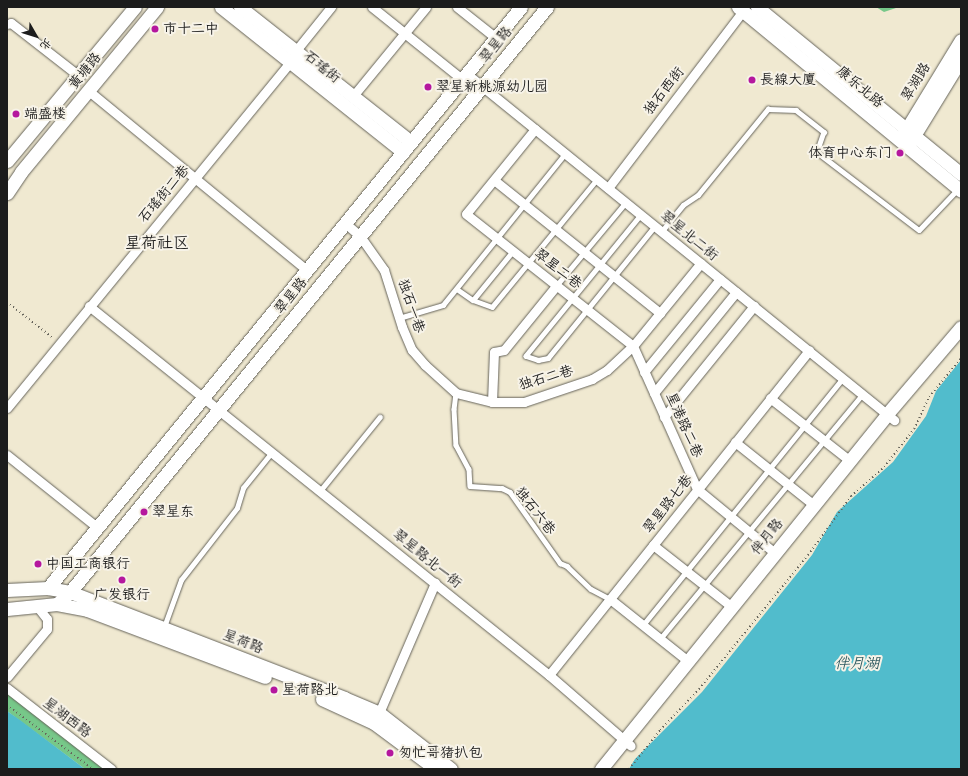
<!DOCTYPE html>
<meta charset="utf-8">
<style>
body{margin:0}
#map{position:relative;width:968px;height:776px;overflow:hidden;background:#f0e9d1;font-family:Kalam,"LXGW WenKai TC",sans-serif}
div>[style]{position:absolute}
.green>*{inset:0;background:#77c889}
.water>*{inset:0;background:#51bccc}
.path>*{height:1.5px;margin-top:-0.75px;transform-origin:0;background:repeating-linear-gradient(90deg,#66645b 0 1px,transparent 0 4px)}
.roads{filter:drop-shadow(0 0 1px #66645b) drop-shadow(0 0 1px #66645b)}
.lane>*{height:4.5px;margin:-2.25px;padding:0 2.25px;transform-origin:2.25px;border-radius:2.25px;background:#fff}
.street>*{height:9px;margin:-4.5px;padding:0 4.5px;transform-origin:4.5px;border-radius:4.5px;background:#fff}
.secondary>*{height:13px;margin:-6.5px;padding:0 6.5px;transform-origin:6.5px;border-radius:6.5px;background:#fff}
.dots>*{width:11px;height:11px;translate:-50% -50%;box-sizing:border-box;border:2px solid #f7f3e8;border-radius:50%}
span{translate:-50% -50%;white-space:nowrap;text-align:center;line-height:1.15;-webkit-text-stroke:4px #f7f3e8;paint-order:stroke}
.poi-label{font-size:14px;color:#1c1c1c}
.left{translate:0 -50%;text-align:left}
.right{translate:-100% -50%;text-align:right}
.street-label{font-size:14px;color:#1c1c1c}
.water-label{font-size:15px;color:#315c62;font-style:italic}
.quarter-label{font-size:16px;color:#1c1c1c}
.frame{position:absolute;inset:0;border:8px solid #1c1c1c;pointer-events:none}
.north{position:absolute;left:16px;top:16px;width:40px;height:40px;-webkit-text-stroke:3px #f7f3e8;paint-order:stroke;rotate:129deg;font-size:11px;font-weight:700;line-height:16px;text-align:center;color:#1c1c1c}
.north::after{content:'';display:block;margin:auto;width:14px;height:18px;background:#1c1c1c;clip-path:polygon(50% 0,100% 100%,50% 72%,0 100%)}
</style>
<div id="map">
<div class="green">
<i style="clip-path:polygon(876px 7px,899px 7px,884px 12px)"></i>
<i style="clip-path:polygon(7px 692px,107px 769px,85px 769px,7px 711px)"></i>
</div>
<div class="water">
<i style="clip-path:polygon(961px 360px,961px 769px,629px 769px,635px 759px,702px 692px,812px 555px,837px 512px,893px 462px,926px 416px,936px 391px)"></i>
<i style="clip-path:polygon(7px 711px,20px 720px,85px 769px,7px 769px)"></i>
</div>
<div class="path">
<i style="left:7px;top:302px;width:58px;rotate:38deg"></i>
<i style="left:7px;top:705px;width:107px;rotate:36.7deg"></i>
<i style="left:629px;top:769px;width:50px;rotate:-51.5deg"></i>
<i style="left:660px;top:730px;width:57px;rotate:-46.4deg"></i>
<i style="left:699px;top:689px;width:173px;rotate:-50.9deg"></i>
<i style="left:808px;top:555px;width:73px;rotate:-53.9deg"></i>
<i style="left:851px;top:496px;width:44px;rotate:-41.3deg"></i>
<i style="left:884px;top:467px;width:48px;rotate:-51.7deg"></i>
<i style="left:914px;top:429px;width:35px;rotate:-65deg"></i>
<i style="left:929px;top:397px;width:50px;rotate:-50.6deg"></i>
</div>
<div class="roads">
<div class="lane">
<i style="left:641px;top:215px;width:182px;rotate:129.2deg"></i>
<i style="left:526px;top:356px;width:13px;rotate:18deg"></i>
<i style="left:538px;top:360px;width:10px;rotate:-11deg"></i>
<i style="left:548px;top:358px;width:170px;rotate:-51deg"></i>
<i style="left:662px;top:231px;width:33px;rotate:-51deg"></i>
<i style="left:683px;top:205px;width:18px;rotate:-34deg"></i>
<i style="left:698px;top:195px;width:111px;rotate:-50.9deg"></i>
<i style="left:768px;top:109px;width:28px;rotate:2deg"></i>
<i style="left:796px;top:110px;width:36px;rotate:38deg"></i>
<i style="left:824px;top:132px;width:21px;rotate:109deg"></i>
<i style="left:817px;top:152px;width:128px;rotate:37.4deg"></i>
<i style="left:919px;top:230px;width:55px;rotate:-46.5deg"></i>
<i style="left:556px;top:286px;width:109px;rotate:-50.2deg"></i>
<i style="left:457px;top:289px;width:19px;rotate:35deg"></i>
<i style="left:473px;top:300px;width:20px;rotate:20deg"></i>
<i style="left:492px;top:307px;width:166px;rotate:-50.6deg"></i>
<i style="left:473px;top:300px;width:63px;rotate:-50.8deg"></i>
<i style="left:399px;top:318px;width:46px;rotate:-16.5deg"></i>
<i style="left:443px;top:305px;width:194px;rotate:-51.1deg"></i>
<i style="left:456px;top:393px;width:16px;rotate:97deg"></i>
<i style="left:454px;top:409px;width:36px;rotate:87deg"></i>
<i style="left:456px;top:445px;width:27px;rotate:62deg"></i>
<i style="left:469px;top:469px;width:17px;rotate:87deg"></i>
<i style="left:470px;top:486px;width:32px;rotate:4deg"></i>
<i style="left:502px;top:488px;width:9px;rotate:27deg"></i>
<i style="left:510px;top:492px;width:87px;rotate:54.8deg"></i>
<i style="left:560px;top:563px;width:8px;rotate:23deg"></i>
<i style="left:567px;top:566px;width:33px;rotate:44deg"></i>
<i style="left:591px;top:589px;width:21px;rotate:28deg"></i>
<i style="left:320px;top:491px;width:95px;rotate:-51deg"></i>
<i style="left:643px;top:625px;width:318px;rotate:-51deg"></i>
<i style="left:164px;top:627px;width:50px;rotate:-70.1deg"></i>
<i style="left:181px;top:580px;width:91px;rotate:-52.1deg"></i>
<i style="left:237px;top:508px;width:21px;rotate:-73deg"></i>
<i style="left:243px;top:488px;width:46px;rotate:-51.1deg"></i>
<i style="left:660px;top:639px;width:318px;rotate:-50.4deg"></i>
</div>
<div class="street">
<i style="left:372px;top:7px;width:115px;rotate:38.7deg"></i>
<i style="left:457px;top:7px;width:50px;rotate:38.5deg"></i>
<i style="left:7px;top:24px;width:4px;rotate:-14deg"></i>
<i style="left:11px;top:23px;width:86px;rotate:37.9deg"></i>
<i style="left:467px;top:74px;width:550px;rotate:39.02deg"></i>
<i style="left:90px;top:92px;width:281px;rotate:39.4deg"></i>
<i style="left:353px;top:96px;width:115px;rotate:-50.6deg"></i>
<i style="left:535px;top:129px;width:109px;rotate:129.1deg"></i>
<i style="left:466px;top:214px;width:213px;rotate:38.3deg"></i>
<i style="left:633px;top:346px;width:157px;rotate:65.9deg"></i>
<i style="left:697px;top:489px;width:101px;rotate:39.4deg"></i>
<i style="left:494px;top:180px;width:213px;rotate:38.7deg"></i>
<i style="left:608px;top:188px;width:223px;rotate:-52.7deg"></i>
<i style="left:345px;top:223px;width:20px;rotate:41deg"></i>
<i style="left:360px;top:236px;width:42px;rotate:54.8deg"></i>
<i style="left:384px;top:270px;width:60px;rotate:72.5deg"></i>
<i style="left:402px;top:327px;width:25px;rotate:67deg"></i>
<i style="left:412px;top:350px;width:20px;rotate:49deg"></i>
<i style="left:425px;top:365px;width:42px;rotate:42.1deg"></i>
<i style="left:456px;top:393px;width:37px;rotate:14deg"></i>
<i style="left:492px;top:402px;width:32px"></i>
<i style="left:524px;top:402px;width:72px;rotate:-18.7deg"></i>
<i style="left:592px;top:379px;width:17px;rotate:-31deg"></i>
<i style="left:607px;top:370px;width:35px;rotate:-43deg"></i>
<i style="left:633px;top:346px;width:107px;rotate:-50.7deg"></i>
<i style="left:89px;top:306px;width:590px;rotate:38.74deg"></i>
<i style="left:549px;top:675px;width:108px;rotate:40.9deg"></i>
<i style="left:644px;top:372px;width:120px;rotate:-50.7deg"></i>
<i style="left:654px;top:393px;width:130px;rotate:-50.9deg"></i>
<i style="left:770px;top:398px;width:102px;rotate:38.2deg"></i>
<i style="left:492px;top:402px;width:50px;rotate:-87.7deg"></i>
<i style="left:494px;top:352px;width:10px;rotate:-11deg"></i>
<i style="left:504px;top:350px;width:82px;rotate:-50.9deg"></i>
<i style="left:7px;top:408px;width:459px;rotate:-50.7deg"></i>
<i style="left:298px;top:53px;width:5px;rotate:-90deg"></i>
<i style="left:298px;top:48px;width:53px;rotate:-51.2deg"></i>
<i style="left:664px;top:417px;width:143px;rotate:-51deg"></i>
<i style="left:735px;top:442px;width:101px;rotate:38.6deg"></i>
<i style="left:7px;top:455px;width:115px;rotate:38.7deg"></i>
<i style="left:653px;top:545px;width:100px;rotate:38.1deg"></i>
<i style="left:610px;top:599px;width:100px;rotate:38.5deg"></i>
<i style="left:549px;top:675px;width:416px;rotate:-51.3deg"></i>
<i style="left:7px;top:677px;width:62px;rotate:-50.2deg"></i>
<i style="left:47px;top:629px;width:10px;rotate:-90deg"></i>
<i style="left:47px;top:619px;width:16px;rotate:-128deg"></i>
<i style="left:7px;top:688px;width:132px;rotate:37.9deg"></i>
<i style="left:379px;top:713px;width:142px;rotate:-66.7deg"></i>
</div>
<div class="secondary">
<i style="left:221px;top:7px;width:233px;rotate:38.5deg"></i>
<i style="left:240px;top:7px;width:218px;rotate:38.3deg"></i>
<i style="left:738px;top:7px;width:289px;rotate:39.5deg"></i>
<i style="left:757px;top:7px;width:264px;rotate:39.3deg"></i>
<i style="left:903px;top:135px;width:111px;rotate:-58.6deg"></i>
<i style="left:910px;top:142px;width:97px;rotate:-58.4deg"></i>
<i style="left:7px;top:161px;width:200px;rotate:-50.3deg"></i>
<i style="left:7px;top:193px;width:25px;rotate:-56deg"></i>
<i style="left:21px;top:172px;width:214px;rotate:-50.5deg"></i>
<i style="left:48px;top:588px;width:749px;rotate:-50.85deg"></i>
<i style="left:7px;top:590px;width:41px;rotate:-2.8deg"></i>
<i style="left:48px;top:588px;width:22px;rotate:10deg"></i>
<i style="left:70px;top:592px;width:294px;rotate:21.1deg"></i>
<i style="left:344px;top:698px;width:38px;rotate:23deg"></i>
<i style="left:379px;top:713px;width:91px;rotate:37.9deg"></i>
<i style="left:57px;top:604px;width:18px;rotate:-43deg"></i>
<i style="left:70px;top:592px;width:755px;rotate:-50.81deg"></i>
<i style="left:7px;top:609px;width:50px;rotate:-5.7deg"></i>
<i style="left:57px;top:604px;width:31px;rotate:11deg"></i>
<i style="left:87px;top:610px;width:190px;rotate:20.6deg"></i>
<i style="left:322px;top:699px;width:57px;rotate:24.8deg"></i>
<i style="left:374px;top:723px;width:77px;rotate:36.6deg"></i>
<i style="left:601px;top:769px;width:456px;rotate:-51.1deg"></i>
<i style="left:887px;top:414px;width:114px;rotate:-49.6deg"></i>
</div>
</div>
<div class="dots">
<i style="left:155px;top:29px;background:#b5179e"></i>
<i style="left:752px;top:80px;background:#b5179e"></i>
<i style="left:428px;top:87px;background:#b5179e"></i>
<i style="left:16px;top:114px;background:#b5179e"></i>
<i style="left:900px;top:153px;background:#b5179e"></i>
<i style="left:144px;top:512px;background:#b5179e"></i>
<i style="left:38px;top:564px;background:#b5179e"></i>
<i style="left:122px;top:580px;background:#b5179e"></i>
<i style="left:274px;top:690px;background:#b5179e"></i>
<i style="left:390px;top:753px;background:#b5179e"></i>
</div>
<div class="poi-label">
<span class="left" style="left:163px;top:29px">市十二中</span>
<span class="left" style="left:760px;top:80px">長線大廈</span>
<span class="left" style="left:436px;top:87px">翠星新桃源幼儿园</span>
<span class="left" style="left:24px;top:114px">端盛楼</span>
<span class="right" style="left:892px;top:153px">体育中心东门</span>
<span class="left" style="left:152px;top:512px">翠星东</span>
<span class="left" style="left:46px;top:564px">中国工商银行</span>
<span style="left:122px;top:595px">广发银行</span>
<span class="left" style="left:282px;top:690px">星荷路北</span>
<span class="left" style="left:398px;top:753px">匆忙哥猪扒包</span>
</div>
<div class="street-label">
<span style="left:496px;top:45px;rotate:-51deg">翠星路</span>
<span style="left:322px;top:67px;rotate:39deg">石瑶街</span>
<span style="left:85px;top:71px;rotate:-51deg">黄塘路</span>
<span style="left:916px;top:82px;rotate:-59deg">翠湖路</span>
<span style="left:860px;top:87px;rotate:40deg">康乐北路</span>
<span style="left:664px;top:91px;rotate:-52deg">独石西街</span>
<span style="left:164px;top:194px;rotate:-50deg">石瑶街二巷</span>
<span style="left:689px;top:236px;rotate:39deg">翠星北二街</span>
<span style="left:558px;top:269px;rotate:38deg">翠星二巷</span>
<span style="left:291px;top:296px;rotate:-51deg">翠星路</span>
<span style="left:411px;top:306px;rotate:71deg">独石一巷</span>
<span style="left:546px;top:378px;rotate:-16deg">独石二巷</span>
<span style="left:684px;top:425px;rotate:66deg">星港路二巷</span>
<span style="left:668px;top:504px;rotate:-52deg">翠星路七巷</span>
<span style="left:535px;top:511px;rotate:52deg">独石六巷</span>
<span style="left:767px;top:537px;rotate:-51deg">伴月路</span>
<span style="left:427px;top:559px;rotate:39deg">翠星路北一街</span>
<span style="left:243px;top:642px;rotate:21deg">星荷路</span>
<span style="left:67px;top:718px;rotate:37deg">星湖西路</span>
</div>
<div class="water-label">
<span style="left:857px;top:665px">伴月湖</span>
</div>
<div class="quarter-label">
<span style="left:157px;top:244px">星荷社区</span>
</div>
<div class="frame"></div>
<div class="north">北</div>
</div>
